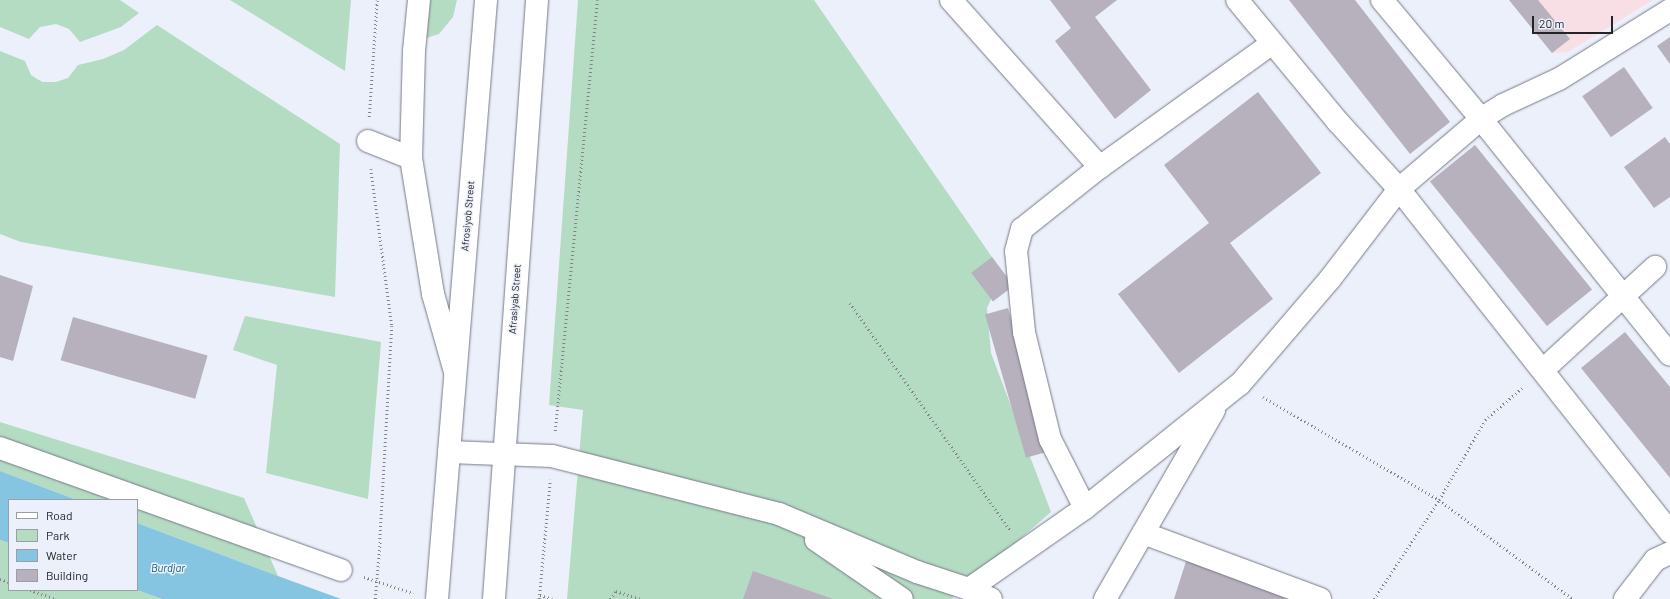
<!DOCTYPE html>
<style>
body{margin:0}
#map{position:relative;width:1670px;height:599px;overflow:hidden;background:#ecf0fb;font-family:Barlow,sans-serif}
div>[style]{position:absolute}
.education>*{inset:0;background:#f8dfe6}
.green>*{inset:0;background:#b4dcc3}
.water>*{inset:0;background:#86c5e1}
.building>*{inset:0;background:#b6b1bc;transform-origin:0 0}
.path>*{height:2.5px;margin-top:-1.25px;transform-origin:0;background:repeating-linear-gradient(90deg,#82858c 0 1px,transparent 0 4px)}
.roads{filter:drop-shadow(0 0 1px #767a84) drop-shadow(0 0 1px #767a84)}
.minor>*{height:22px;margin:-11px;padding:0 11px;transform-origin:11px;border-radius:11px;background:#fff}
.major>*{height:22px;margin:-11px;padding:0 11px;transform-origin:11px;border-radius:11px;background:#fff}
.path-bridge>*{height:2.5px;margin-top:-1.25px;transform-origin:0;background:repeating-linear-gradient(90deg,#82858c 0 1px,transparent 0 4px)}
span{translate:-50% -50%;white-space:nowrap;text-align:center;line-height:1.15;-webkit-text-stroke:3px #ecf0fb;paint-order:stroke}
.street-label{font-size:10px;color:#232428}
.water-label{font-size:11px;color:#065d79;font-style:italic}
.legend{position:absolute;left:8px;top:499px;width:130px;height:92px;box-sizing:border-box;background:#ecf0fb;border:1px solid #9c9ea7;margin:0;padding:5px 7px;list-style:none;font-size:12px;color:#232428}
.legend li{display:flex;align-items:center;gap:8px;height:20px}
.legend b{width:20px;border:1px solid #9c9ea7}
.scale{position:absolute;left:1532px;top:16px;width:81px;height:18px;box-sizing:border-box;border:2px solid #232428;border-top:0;padding-left:5px;font-size:12px;line-height:14px;white-space:nowrap;color:#232428;-webkit-text-stroke:3px #ecf0fb;paint-order:stroke}
</style>
<div id="map">
<div class="education">
<i style="clip-path:polygon(1509px 0,1653px 0,1568px 52px,1552px 53px)"></i>
</div>
<div class="green">
<i style="clip-path:polygon(0 0,120px 0,139px 13px,121px 27px,80px 42px,69px 29px,56px 24px,40px 27px,29px 39px,0 27px)"></i>
<i style="clip-path:polygon(230px 0,351px 0,345px 71px)"></i>
<i style="clip-path:polygon(430px 0,457px 0,453px 17px,439px 34px,426px 38px)"></i>
<i style="clip-path:polygon(578px 0,814px 0,1003px 273px,987px 308px,991px 353px,1051px 512px,952px 598px,954px 599px,567px 599px,583px 410px,549px 405px)"></i>
<i style="clip-path:polygon(157px 25px,340px 144px,335px 297px,21px 242px,0 234px,0 51px,25px 61px,31px 75px,37px 79px,43px 82px,56px 82px,68px 78px,78px 65px,103px 59px,124px 50px)"></i>
<i style="clip-path:polygon(245px 316px,381px 342px,368px 499px,266px 473px,277px 365px,233px 350px)"></i>
<i style="clip-path:polygon(0 422px,244px 498px,278px 576px,137px 523px,137px 500px,77px 500px,0 471px)"></i>
<i style="clip-path:polygon(0 540px,9px 543px,9px 590px,137px 590px,162px 599px,0 599px)"></i>
</div>
<div class="water">
<i style="clip-path:polygon(0 471px,77px 500px,9px 500px,9px 543px,0 540px)"></i>
<i style="clip-path:polygon(137px 523px,278px 576px,341px 599px,162px 599px,137px 590px)"></i>
</div>
<div class="building">
<i style="clip-path:polygon(1050px 0,1117px 0,1095px 17px,1151px 90px,1115px 119px,1055px 41px,1071px 28px)"></i>
<i style="clip-path:polygon(1289px 0,1355px 0,1450px 122px,1410px 154px)"></i>
<i style="clip-path:polygon(1509px 0,1538px 0,1570px 39px,1552px 53px)"></i>
<i style="clip-path:polygon(1670px 37px,1670px 64px,1657px 46px)"></i>
<i style="left:1624px;top:67px;width:50px;height:51px;rotate:55deg"></i>
<i style="clip-path:polygon(1258px 92px,1321px 173px,1230px 243px,1273px 299px,1179px 373px,1118px 294px,1209px 223px,1164px 165px)"></i>
<i style="clip-path:polygon(1665px 137px,1670px 144px,1670px 197px,1654px 208px,1624px 167px)"></i>
<i style="left:1475px;top:145px;width:186px;height:58px;rotate:51deg"></i>
<i style="left:992px;top:257px;width:36px;height:26px;rotate:53deg"></i>
<i style="clip-path:polygon(0 275px,33px 286px,13px 361px,0 357px)"></i>
<i style="left:1008px;top:308px;width:149px;height:24px;rotate:74deg"></i>
<i style="left:73px;top:317px;width:140px;height:45px;rotate:16deg"></i>
<i style="clip-path:polygon(1625px 332px,1670px 387px,1670px 478px,1581px 368px)"></i>
<i style="clip-path:polygon(1188px 555px,1303px 599px,1174px 599px)"></i>
<i style="clip-path:polygon(753px 571px,833px 599px,743px 599px)"></i>
</div>
<div class="path">
<i style="left:369px;top:117px;width:117px;rotate:-86.1deg"></i>
<i style="left:371px;top:169px;width:158px;rotate:82.4deg"></i>
<i style="left:392px;top:326px;width:215px;rotate:93.2deg"></i>
<i style="left:850px;top:303px;width:278px;rotate:54.8deg"></i>
<i style="left:1263px;top:397px;width:204px;rotate:30.3deg"></i>
<i style="left:1439px;top:500px;width:167px;rotate:36.5deg"></i>
<i style="left:555px;top:431px;width:433px;rotate:-84.4deg"></i>
<i style="left:364px;top:577px;width:52px;rotate:18.1deg"></i>
<i style="left:0;top:579px;width:9px;rotate:18deg"></i>
<i style="left:30px;top:590px;width:28px;rotate:19deg"></i>
<i style="left:540px;top:595px;width:13px;rotate:18deg"></i>
<i style="left:539px;top:599px;width:120px;rotate:-84.7deg"></i>
<i style="left:610px;top:599px;width:10px;rotate:-53deg"></i>
<i style="left:616px;top:591px;width:26px;rotate:18deg"></i>
<i style="left:1374px;top:599px;width:118px;rotate:-56.7deg"></i>
<i style="left:1439px;top:500px;width:92px;rotate:-60.1deg"></i>
<i style="left:1485px;top:420px;width:50px;rotate:-41deg"></i>
</div>
<div class="roads">
<div class="minor">
<i style="left:419px;top:0;width:51px;rotate:95.6deg"></i>
<i style="left:414px;top:51px;width:107px;rotate:91.6deg"></i>
<i style="left:411px;top:158px;width:138px;rotate:80.8deg"></i>
<i style="left:433px;top:294px;width:81px;rotate:74.2deg"></i>
<i style="left:951px;top:0;width:224px;rotate:48.3deg"></i>
<i style="left:1100px;top:167px;width:211px;rotate:-35.7deg"></i>
<i style="left:1382px;top:0;width:155px;rotate:50.2deg"></i>
<i style="left:1481px;top:119px;width:302px;rotate:51.3deg"></i>
<i style="left:1670px;top:10px;width:131px;rotate:148.1deg"></i>
<i style="left:1559px;top:79px;width:62px;rotate:155.1deg"></i>
<i style="left:1503px;top:105px;width:26px;rotate:148deg"></i>
<i style="left:1481px;top:119px;width:108px;rotate:139.5deg"></i>
<i style="left:1399px;top:189px;width:437px;rotate:51.7deg"></i>
<i style="left:368px;top:141px;width:46px;rotate:21.6deg"></i>
<i style="left:1544px;top:369px;width:151px;rotate:-42.6deg"></i>
<i style="left:0;top:448px;width:362px;rotate:19.7deg"></i>
<i style="left:449px;top:452px;width:103px;rotate:2.2deg"></i>
<i style="left:552px;top:456px;width:234px;rotate:14.3deg"></i>
<i style="left:779px;top:514px;width:150px;rotate:22.8deg"></i>
<i style="left:917px;top:572px;width:55px;rotate:18.1deg"></i>
<i style="left:969px;top:589px;width:141px;rotate:-34.9deg"></i>
<i style="left:1085px;top:508px;width:198px;rotate:-38.7deg"></i>
<i style="left:1240px;top:384px;width:138px;rotate:-49.4deg"></i>
<i style="left:1330px;top:279px;width:113px;rotate:-52.5deg"></i>
<i style="left:1399px;top:189px;width:91px;rotate:-132.3deg"></i>
<i style="left:1338px;top:122px;width:158px;rotate:-129.6deg"></i>
<i style="left:1085px;top:508px;width:77px;rotate:-116.9deg"></i>
<i style="left:1050px;top:439px;width:110px;rotate:-103.7deg"></i>
<i style="left:1024px;top:332px;width:81px;rotate:-95.6deg"></i>
<i style="left:1016px;top:251px;width:23px;rotate:-75deg"></i>
<i style="left:1022px;top:229px;width:100px;rotate:-38.5deg"></i>
<i style="left:1143px;top:533px;width:189px;rotate:20.4deg"></i>
<i style="left:816px;top:540px;width:104px;rotate:34.5deg"></i>
<i style="left:969px;top:589px;width:24px;rotate:24deg"></i>
<i style="left:1105px;top:599px;width:218px;rotate:-60deg"></i>
<i style="left:1625px;top:599px;width:49px;rotate:-52.4deg"></i>
<i style="left:1655px;top:560px;width:17px;rotate:-25deg"></i>
</div>
<div class="major">
<i style="left:437px;top:599px;width:601px;rotate:-85.32deg"></i>
<i style="left:494px;top:599px;width:601px;rotate:-85.89deg"></i>
</div>
</div>
<div class="path-bridge">
<i style="left:375px;top:599px;width:58px;rotate:-85.1deg"></i>
</div>
<div class="street-label">
<span style="left:468px;top:216px;rotate:-85deg">Afrosiyob Street</span>
<span style="left:515px;top:299px;rotate:-86deg">Afrasiyab Street</span>
</div>
<div class="water-label">
<span style="left:168px;top:568px">Burdjar</span>
</div>
<ul class="legend">
<li><b style="height:5px;background:#fff"></b>Road</li>
<li><b style="height:11px;background:#b4dcc3"></b>Park</li>
<li><b style="height:11px;background:#86c5e1"></b>Water</li>
<li><b style="height:11px;background:#b6b1bc"></b>Building</li>
</ul>
<div class="scale">20 m</div>
</div>
